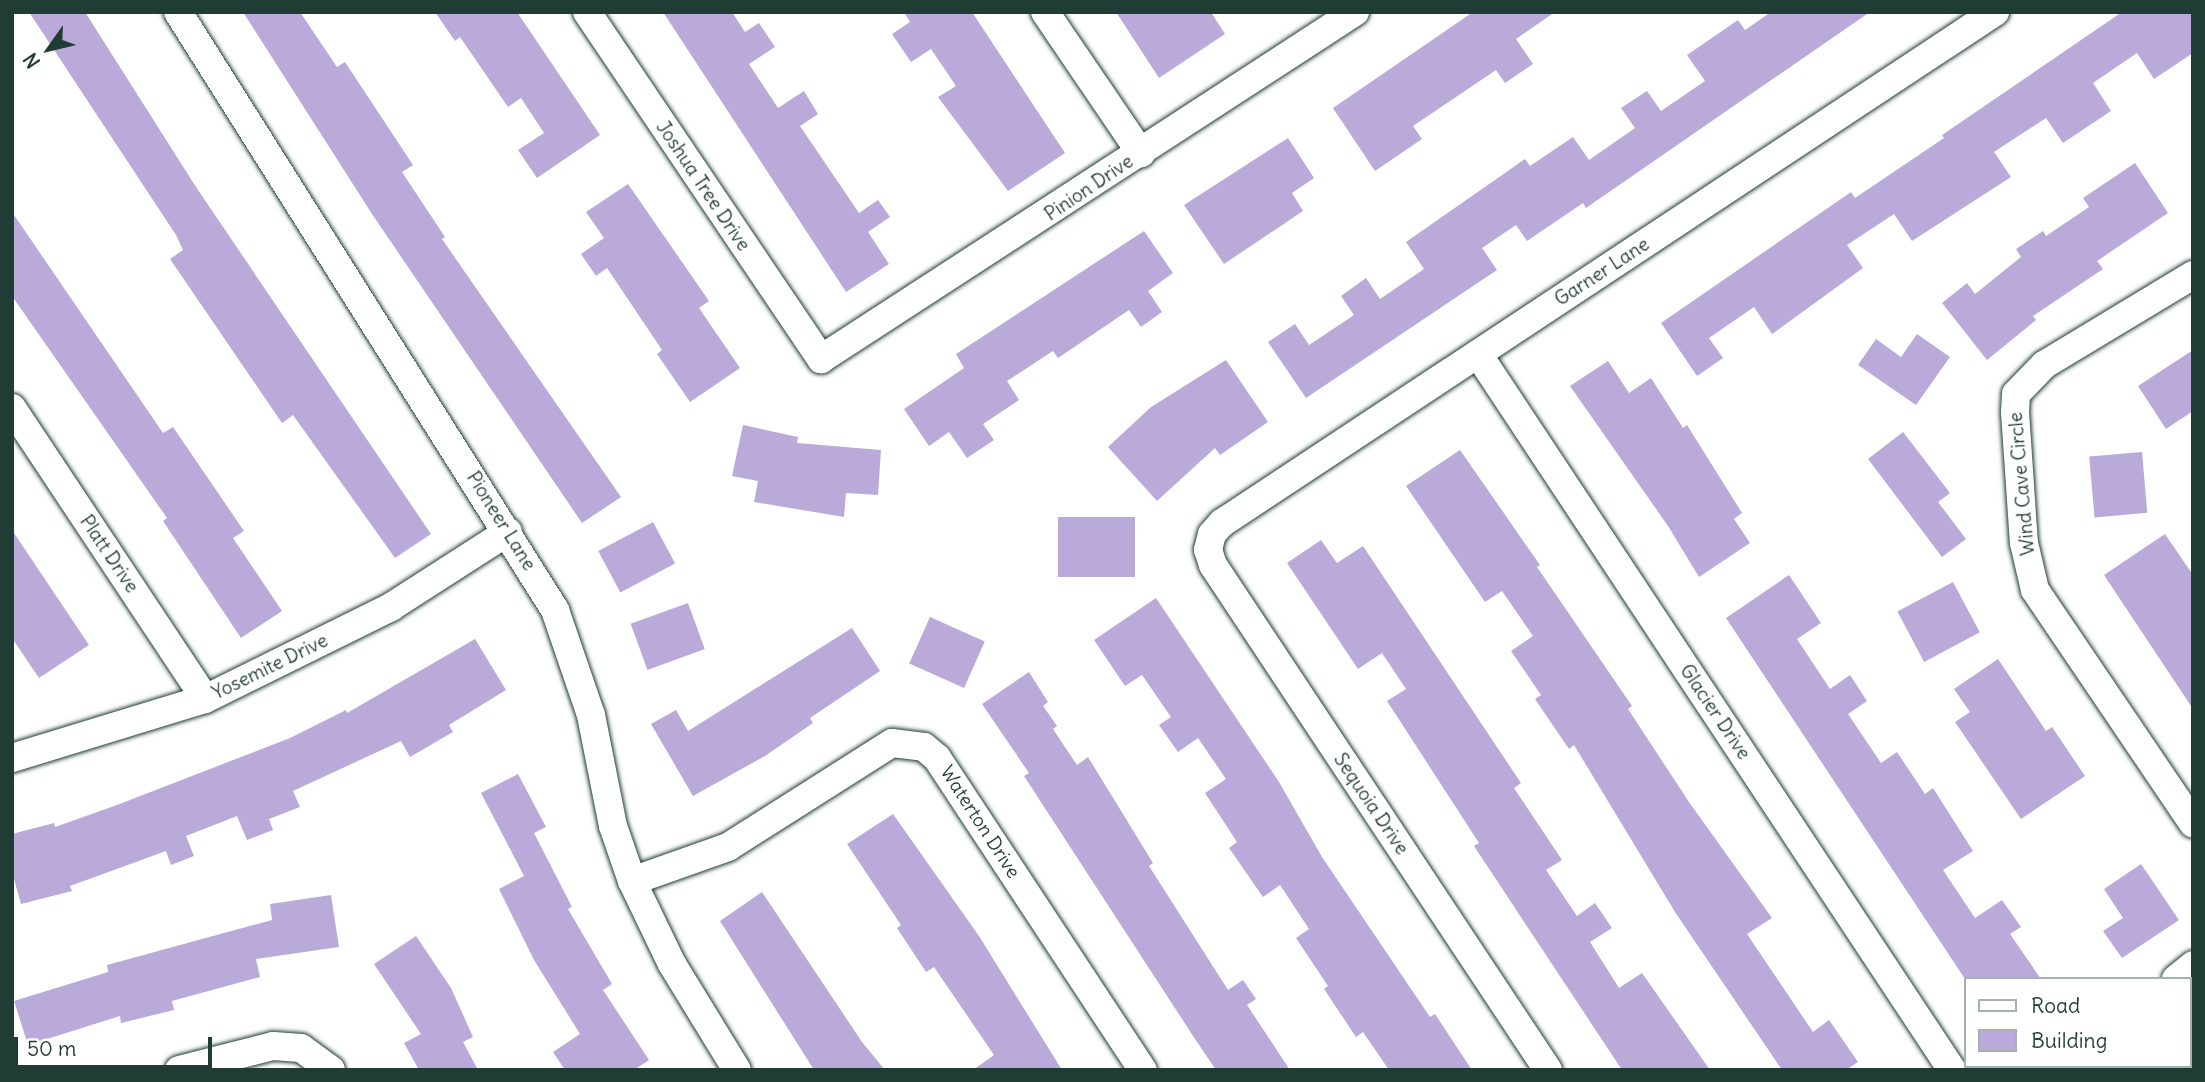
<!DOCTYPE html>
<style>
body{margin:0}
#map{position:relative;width:2205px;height:1082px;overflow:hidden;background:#fff;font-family:Delius,sans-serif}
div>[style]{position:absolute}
.green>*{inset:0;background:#d0de91}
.building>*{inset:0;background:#baaada;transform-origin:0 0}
.roads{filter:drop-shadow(0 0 2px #1f3d34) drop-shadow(0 0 2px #1f3d34)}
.minor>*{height:28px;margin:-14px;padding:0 14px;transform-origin:14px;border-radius:14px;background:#fff}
span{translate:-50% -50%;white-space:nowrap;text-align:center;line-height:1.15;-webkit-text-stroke:5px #fff;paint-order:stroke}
.street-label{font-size:19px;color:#1f3d34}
.frame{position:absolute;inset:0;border:14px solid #1f3d34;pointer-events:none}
.legend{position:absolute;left:1964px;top:977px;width:228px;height:91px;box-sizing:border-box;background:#fff;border:2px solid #a5b1ae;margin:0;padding:9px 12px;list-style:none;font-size:21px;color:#1f3d34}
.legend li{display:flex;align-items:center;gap:14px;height:35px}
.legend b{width:35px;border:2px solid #a5b1ae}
.north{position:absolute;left:14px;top:14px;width:70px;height:70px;-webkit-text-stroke:5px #fff;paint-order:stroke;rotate:236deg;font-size:19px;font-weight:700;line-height:28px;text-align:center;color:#1f3d34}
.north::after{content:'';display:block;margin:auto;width:24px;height:32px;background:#1f3d34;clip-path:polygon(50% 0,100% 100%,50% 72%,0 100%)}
.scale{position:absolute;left:14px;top:1037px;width:198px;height:32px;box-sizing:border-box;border:4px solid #1f3d34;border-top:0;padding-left:9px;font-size:21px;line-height:24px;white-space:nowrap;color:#1f3d34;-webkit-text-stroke:5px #fff;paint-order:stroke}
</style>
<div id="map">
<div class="green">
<i style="clip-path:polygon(2193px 999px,2193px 1070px,2104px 1070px,2189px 1066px)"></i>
</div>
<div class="building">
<i style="clip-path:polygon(29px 12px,85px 12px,196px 187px,431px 534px,395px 558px,293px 415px,282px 423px,170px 259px,183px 250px,176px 235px)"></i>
<i style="clip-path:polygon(243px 12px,300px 12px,337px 67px,345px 62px,413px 165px,402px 172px,445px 237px,442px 239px,621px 497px,582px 523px,372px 214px)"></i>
<i style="clip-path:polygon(435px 12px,517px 12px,600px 135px,537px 178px,518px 150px,544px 133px,521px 98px,508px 107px,460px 37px,455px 41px)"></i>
<i style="clip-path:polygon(663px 12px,732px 12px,745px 32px,759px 23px,775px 47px,749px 64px,778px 108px,804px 91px,818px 114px,800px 126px,859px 213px,878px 200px,890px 217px,868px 232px,889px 264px,846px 292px)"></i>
<i style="clip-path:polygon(904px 12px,972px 12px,1065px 153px,1008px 191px,938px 97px,956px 86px,931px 49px,911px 62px,892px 34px,910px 22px)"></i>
<i style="clip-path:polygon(1116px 12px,1211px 12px,1225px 34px,1159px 78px)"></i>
<i style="clip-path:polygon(1473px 12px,1555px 12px,1516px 39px,1533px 64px,1505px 83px,1496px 70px,1413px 126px,1422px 139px,1375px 171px,1333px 108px)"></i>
<i style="clip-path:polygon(1771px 12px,1870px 12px,1586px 208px,1583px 203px,1527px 241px,1516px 225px,1482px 248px,1497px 270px,1306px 398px,1268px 342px,1295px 324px,1309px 345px,1354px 315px,1341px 296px,1366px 278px,1380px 299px,1424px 269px,1406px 242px,1525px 159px,1530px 166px,1573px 137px,1589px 160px,1635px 128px,1621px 108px,1647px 91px,1661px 111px,1705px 81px,1687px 55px,1738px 20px,1745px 30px)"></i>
<i style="clip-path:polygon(2122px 12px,2193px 12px,2193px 53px,2154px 79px,2137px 53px,2093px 83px,2111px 111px,2063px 143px,2046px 118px,1994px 152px,2011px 177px,1912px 241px,1894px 214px,1847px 245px,1863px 268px,1772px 334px,1754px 307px,1709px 338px,1723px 358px,1697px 376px,1661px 323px,1851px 192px,1855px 198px,1944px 138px,1942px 135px)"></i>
<i style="clip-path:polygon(1288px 138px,1314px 178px,1292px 193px,1303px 211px,1224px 264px,1184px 205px)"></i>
<i style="clip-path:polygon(2135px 163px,2168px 213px,2097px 261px,2103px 269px,2033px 316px,2036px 320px,1987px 360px,1942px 303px,1967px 283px,1975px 294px,2021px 257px,2016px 249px,2043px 231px,2046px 236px,2089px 207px,2083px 198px)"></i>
<i style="clip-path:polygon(628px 184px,709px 301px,699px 308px,740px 368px,690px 402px,657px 354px,662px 350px,607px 268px,596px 276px,581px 254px,604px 238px,586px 212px)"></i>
<i style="clip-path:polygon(12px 212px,163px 433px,173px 427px,244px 531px,233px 538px,282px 611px,241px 638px,163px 521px,167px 518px,12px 296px)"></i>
<i style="clip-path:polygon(1144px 231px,1173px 273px,1148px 291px,1162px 312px,1141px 327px,1129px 310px,1058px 358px,1053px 351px,1007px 381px,1019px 400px,983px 424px,994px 440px,967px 458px,949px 432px,929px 446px,904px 409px,964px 368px,956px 354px)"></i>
<i style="clip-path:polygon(1917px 334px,1950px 357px,1916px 405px,1858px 365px,1876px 339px,1901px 357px)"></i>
<i style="clip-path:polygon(2193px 350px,2193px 411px,2166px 429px,2138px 386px)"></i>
<i style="clip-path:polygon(1226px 360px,1268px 422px,1220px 455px,1215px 448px,1157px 501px,1108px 447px,1151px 407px)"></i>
<i style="clip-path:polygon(1608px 361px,1629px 393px,1651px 378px,1683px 428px,1687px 425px,1742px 513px,1734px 519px,1750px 543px,1699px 577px,1668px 526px,1570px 386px)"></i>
<i style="clip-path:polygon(743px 425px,798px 437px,797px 443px,881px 450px,878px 495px,846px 493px,844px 517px,754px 502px,758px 481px,732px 476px)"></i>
<i style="clip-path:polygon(1903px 432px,1950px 493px,1938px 502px,1966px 539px,1942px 557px,1868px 459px)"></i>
<i style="clip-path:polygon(1460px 450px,1540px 565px,1537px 567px,1632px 706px,1628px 709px,1689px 802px,1772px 918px,1747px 934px,1813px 1032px,1829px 1020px,1858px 1062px,1846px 1070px,1782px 1070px,1675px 912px,1574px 745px,1569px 749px,1535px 699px,1541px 695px,1511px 651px,1533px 636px,1502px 591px,1485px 602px,1406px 486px)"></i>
<i style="left:2142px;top:452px;width:61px;height:53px;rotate:85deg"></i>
<i style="left:1058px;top:517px;width:77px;height:60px"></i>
<i style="left:653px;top:522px;width:47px;height:62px;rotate:62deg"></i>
<i style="clip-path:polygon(12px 530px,89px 645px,39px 678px,12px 638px)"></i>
<i style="clip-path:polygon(2165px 534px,2193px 575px,2193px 709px,2104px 575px)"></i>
<i style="clip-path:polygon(1321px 540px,1337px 563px,1363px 546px,1521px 783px,1514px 788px,1562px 860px,1546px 870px,1577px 916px,1595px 903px,1612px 928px,1590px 942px,1619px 988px,1642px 973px,1710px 1070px,1622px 1070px,1474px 846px,1479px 843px,1387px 701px,1406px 689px,1382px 653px,1358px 669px,1287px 563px)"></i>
<i style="clip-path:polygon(1789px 575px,1821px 623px,1797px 639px,1830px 689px,1850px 675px,1867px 701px,1848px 714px,1881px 763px,1897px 752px,1925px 794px,1933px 788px,1973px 851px,1943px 870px,1975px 918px,2002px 900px,2021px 927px,2010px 934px,2041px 979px,1965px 979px,1726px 618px)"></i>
<i style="left:1953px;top:582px;width:57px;height:63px;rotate:62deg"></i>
<i style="clip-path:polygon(1156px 598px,1279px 782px,1322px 857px,1430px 1017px,1435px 1014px,1472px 1070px,1389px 1070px,1363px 1032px,1356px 1037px,1324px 989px,1328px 986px,1296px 938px,1309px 929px,1280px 885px,1263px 897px,1229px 848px,1237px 842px,1205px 793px,1226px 779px,1198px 738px,1178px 752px,1159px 725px,1171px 717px,1142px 675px,1125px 686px,1094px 640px)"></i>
<i style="left:688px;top:603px;width:49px;height:61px;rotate:70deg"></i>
<i style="left:930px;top:617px;width:60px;height:51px;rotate:24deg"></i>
<i style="clip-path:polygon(852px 628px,880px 671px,810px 718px,813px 723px,765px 756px,693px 796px,651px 724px,676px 710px,688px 731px)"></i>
<i style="clip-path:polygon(475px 639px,506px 690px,449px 725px,453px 732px,410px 757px,401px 741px,293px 791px,300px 807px,269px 819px,273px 830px,247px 840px,237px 816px,186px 836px,194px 856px,171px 865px,166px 851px,70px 886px,72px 891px,21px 904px,12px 872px,12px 834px,54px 823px,55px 827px,117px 805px,290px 738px,346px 710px,347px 713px)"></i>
<i style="clip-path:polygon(1998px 659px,2046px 731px,2052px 727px,2085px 776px,2021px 819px,1955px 722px,1970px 712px,1954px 689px)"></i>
<i style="clip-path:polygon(1029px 672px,1048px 702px,1043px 706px,1057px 726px,1053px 729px,1077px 765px,1088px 757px,1153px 863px,1149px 866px,1228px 990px,1243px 980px,1256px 999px,1247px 1005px,1290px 1070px,1216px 1070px,1195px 1039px,1024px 776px,1029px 773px,982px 704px)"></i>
<i style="clip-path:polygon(518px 774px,546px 827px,534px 833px,572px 907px,568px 909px,612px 984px,603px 990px,649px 1060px,634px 1070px,565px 1070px,553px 1052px,580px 1034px,534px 960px,499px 889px,524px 876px,481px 793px)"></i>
<i style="clip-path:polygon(893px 814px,979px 936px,1062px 1070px,973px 1070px,994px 1055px,934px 967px,926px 972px,897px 928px,901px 925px,847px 844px)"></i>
<i style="clip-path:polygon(2141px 864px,2179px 920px,2122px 958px,2103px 931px,2123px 918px,2104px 889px)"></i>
<i style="clip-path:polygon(762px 892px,862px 1042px,885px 1070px,814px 1070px,720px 921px)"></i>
<i style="clip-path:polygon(331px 895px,339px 947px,256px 959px,260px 977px,172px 1001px,174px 1010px,121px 1023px,120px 1016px,28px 1045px,14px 1001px,108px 972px,107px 965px,272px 920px,270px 904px)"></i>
<i style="clip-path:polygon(416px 936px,451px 988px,473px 1037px,463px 1042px,478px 1070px,419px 1070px,404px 1043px,421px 1034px,374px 964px)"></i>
</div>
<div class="roads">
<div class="minor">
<i style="left:178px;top:12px;width:707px;rotate:57.77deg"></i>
<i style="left:555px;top:610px;width:111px;rotate:71.1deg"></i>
<i style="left:591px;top:715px;width:113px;rotate:78.8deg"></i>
<i style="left:613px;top:826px;width:58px;rotate:70.9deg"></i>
<i style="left:632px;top:881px;width:92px;rotate:64.3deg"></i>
<i style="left:672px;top:964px;width:124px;rotate:58.5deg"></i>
<i style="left:587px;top:12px;width:419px;rotate:56deg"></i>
<i style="left:821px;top:359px;width:637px;rotate:-33.02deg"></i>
<i style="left:1045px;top:12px;width:171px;rotate:55.8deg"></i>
<i style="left:2193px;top:275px;width:174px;rotate:148.9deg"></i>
<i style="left:2044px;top:365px;width:40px;rotate:134deg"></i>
<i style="left:2016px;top:394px;width:18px;rotate:93deg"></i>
<i style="left:2015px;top:412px;width:131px;rotate:86.1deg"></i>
<i style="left:2024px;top:543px;width:48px;rotate:76.8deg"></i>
<i style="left:2035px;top:590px;width:282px;rotate:55.9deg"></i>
<i style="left:1478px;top:354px;width:859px;rotate:56.49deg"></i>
<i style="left:12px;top:408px;width:349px;rotate:56.4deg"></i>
<i style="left:12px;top:758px;width:202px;rotate:-17deg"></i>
<i style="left:205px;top:699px;width:208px;rotate:-26.3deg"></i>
<i style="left:391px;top:607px;width:139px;rotate:-32.7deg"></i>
<i style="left:632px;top:881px;width:102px;rotate:-19.5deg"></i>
<i style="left:728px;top:847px;width:194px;rotate:-32.4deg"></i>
<i style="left:892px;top:743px;width:32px;rotate:7deg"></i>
<i style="left:924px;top:747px;width:17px;rotate:40deg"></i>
<i style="left:937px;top:758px;width:374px;rotate:56.6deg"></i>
<i style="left:2176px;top:979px;width:22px;rotate:-39deg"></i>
<i style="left:179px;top:1070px;width:97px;rotate:-14.3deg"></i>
<i style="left:273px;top:1046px;width:28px;rotate:4deg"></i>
<i style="left:301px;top:1048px;width:37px;rotate:36deg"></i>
<i style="left:1548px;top:1070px;width:606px;rotate:-123.56deg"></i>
<i style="left:1213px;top:565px;width:16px;rotate:-108deg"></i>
<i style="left:1208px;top:550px;width:16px;rotate:-76deg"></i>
<i style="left:1212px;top:534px;width:15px;rotate:-48deg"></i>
<i style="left:1222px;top:523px;width:927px;rotate:-33.47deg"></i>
<i style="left:2064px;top:1070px;width:6px;rotate:-45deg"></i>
</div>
</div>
<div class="street-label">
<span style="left:703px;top:186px;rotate:56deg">Joshua Tree Drive</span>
<span style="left:1089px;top:188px;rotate:-34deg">Pinion Drive</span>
<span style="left:1602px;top:272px;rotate:-33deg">Garner Lane</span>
<span style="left:2022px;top:484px;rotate:-95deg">Wind Cave Circle</span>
<span style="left:501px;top:521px;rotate:58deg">Pioneer Lane</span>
<span style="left:109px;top:554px;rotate:56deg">Platt Drive</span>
<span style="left:270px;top:667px;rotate:-26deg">Yosemite Drive</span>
<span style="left:1715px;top:712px;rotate:56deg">Glacier Drive</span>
<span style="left:1371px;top:804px;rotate:56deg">Sequoia Drive</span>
<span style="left:980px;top:822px;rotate:57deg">Waterton Drive</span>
</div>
<div class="frame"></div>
<ul class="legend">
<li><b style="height:9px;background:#fff"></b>Road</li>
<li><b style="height:19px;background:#baaada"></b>Building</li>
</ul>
<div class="north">N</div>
<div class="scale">50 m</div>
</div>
